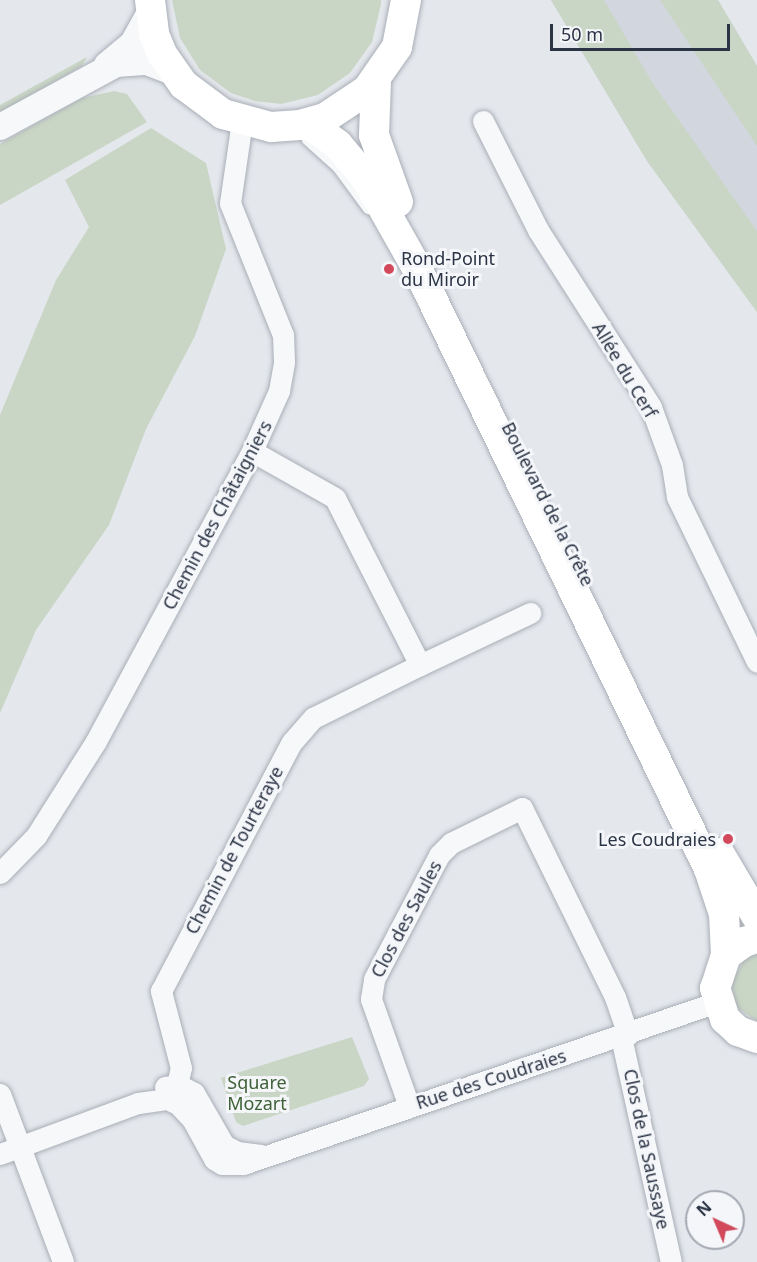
<!DOCTYPE html>
<meta charset="utf-8">
<style>
body{margin:0}
#map{position:relative;width:757px;height:1262px;overflow:hidden;background:#e4e7ec;font-family:"Noto Sans",sans-serif}
div>[style]{position:absolute}
.built>*{inset:0;background:#d2d6de}
.green>*{inset:0;background:#c9d6c5}
.roads{filter:drop-shadow(0 0 2px #a9aeb7) drop-shadow(0 0 2px #a9aeb7)}
.service>*{height:10px;margin:-5px;padding:0 5px;transform-origin:5px;border-radius:5px;background:#f7f8fa}
.minor>*{height:21px;margin:-10.5px;padding:0 10.5px;transform-origin:10.5px;border-radius:10.5px;background:#f7f8fa}
.tertiary>*{height:26px;margin:-13px;padding:0 13px;transform-origin:13px;border-radius:13px;background:#f7f8fa}
.secondary>*{height:30px;margin:-15px;padding:0 15px;transform-origin:15px;border-radius:15px;background:#fff}
.dots>*{width:16px;height:16px;translate:-50% -50%;box-sizing:border-box;border:3px solid #f4f6f9;border-radius:50%}
span{translate:-50% -50%;white-space:nowrap;text-align:center;line-height:1.15;-webkit-text-stroke:6px #f4f6f9;paint-order:stroke}
.poi-label{font-size:18px;color:#2b3445}
.left{translate:0 -50%;text-align:left}
.right{translate:-100% -50%;text-align:right}
.street-label{font-size:18px;color:#2b3445}
.park-label{font-size:18px;color:#3f6138}
.north{position:absolute;left:685px;top:1190px;width:60px;height:60px;box-sizing:border-box;background:#f4f6f9;border:2px solid #a4a8b1;border-radius:50%;rotate:316deg;font-size:16px;font-weight:700;line-height:24px;text-align:center;color:#2b3445}
.north::after{content:'';display:block;margin:auto;width:21px;height:27px;background:#d1495b;clip-path:polygon(50% 0,100% 100%,50% 72%,0 100%)}
.scale{position:absolute;left:550px;top:24px;width:180px;height:27px;box-sizing:border-box;border:3px solid #2b3445;border-top:0;padding-left:8px;font-size:18px;line-height:21px;white-space:nowrap;color:#2b3445;-webkit-text-stroke:4px #f4f6f9;paint-order:stroke}
</style>
<div id="map">
<div class="built">
<i style="clip-path:polygon(551px 0,718px 0,757px 66px,757px 312px,647px 161px)"></i>
</div>
<div class="green">
<i style="clip-path:polygon(172px 0,381px 0,381px 4px,372px 42px,350px 73px,318px 95px,281px 104px,255px 101px,231px 93px,200px 70px,180px 38px)"></i>
<i style="clip-path:polygon(551px 0,604px 0,652px 82px,757px 231px,757px 312px,647px 161px)"></i>
<i style="clip-path:polygon(660px 0,718px 0,757px 66px,757px 146px)"></i>
<i style="clip-path:polygon(87px 57px,82px 66px,0 112px,0 105px)"></i>
<i style="clip-path:polygon(114px 91px,127px 94px,147px 122px,0 205px,0 144px,82px 98px)"></i>
<i style="clip-path:polygon(151px 128px,206px 163px,226px 249px,195px 336px,146px 429px,109px 525px,36px 630px,0 713px,0 415px,56px 280px,89px 227px,65px 180px)"></i>
<i style="clip-path:polygon(757px 954px,757px 1021px,737px 1008px,731px 983px,744px 960px)"></i>
<i style="clip-path:polygon(352px 1037px,369px 1079px,364px 1086px,243px 1126px,236px 1122px,221px 1078px)"></i>
</div>
<div class="roads">
<div class="service">
<i style="left:307px;top:140px;width:42px;rotate:42.1deg"></i>
<i style="left:338px;top:168px;width:51px;rotate:53.8deg"></i>
</div>
<div class="minor">
<i style="left:483px;top:121px;width:122px;rotate:63.2deg"></i>
<i style="left:538px;top:230px;width:210px;rotate:57.4deg"></i>
<i style="left:651px;top:407px;width:62px;rotate:70.1deg"></i>
<i style="left:672px;top:465px;width:32px;rotate:81deg"></i>
<i style="left:677px;top:497px;width:183px;rotate:64.1deg"></i>
<i style="left:420px;top:665px;width:122px;rotate:-25.3deg"></i>
<i style="left:0;top:873px;width:52px;rotate:-45.8deg"></i>
<i style="left:36px;top:836px;width:112px;rotate:-57.7deg"></i>
<i style="left:96px;top:741px;width:329px;rotate:-61.7deg"></i>
<i style="left:252px;top:451px;width:66px;rotate:-65.8deg"></i>
<i style="left:279px;top:391px;width:29px;rotate:-80deg"></i>
<i style="left:284px;top:362px;width:27px;rotate:-92deg"></i>
<i style="left:283px;top:335px;width:142px;rotate:-111.9deg"></i>
<i style="left:230px;top:203px;width:83px;rotate:-81.7deg"></i>
<i style="left:621px;top:1037px;width:230px;rotate:77.5deg"></i>
<i style="left:165px;top:1087px;width:14px;rotate:-8deg"></i>
<i style="left:179px;top:1085px;width:17px;rotate:28deg"></i>
<i style="left:194px;top:1093px;width:60px;rotate:60deg"></i>
<i style="left:224px;top:1145px;width:15px;rotate:28deg"></i>
<i style="left:237px;top:1152px;width:24px;rotate:7deg"></i>
<i style="left:0;top:1094px;width:179px;rotate:69.4deg"></i>
<i style="left:173px;top:1102px;width:35px;rotate:-77deg"></i>
<i style="left:181px;top:1068px;width:80px;rotate:-104.6deg"></i>
<i style="left:161px;top:991px;width:281px;rotate:-62.3deg"></i>
<i style="left:292px;top:742px;width:32px;rotate:-49deg"></i>
<i style="left:313px;top:718px;width:119px;rotate:-26.4deg"></i>
<i style="left:420px;top:665px;width:187px;rotate:-117deg"></i>
<i style="left:335px;top:498px;width:95px;rotate:-150.5deg"></i>
<i style="left:409px;top:1106px;width:114px;rotate:-109.6deg"></i>
<i style="left:371px;top:999px;width:20px;rotate:-81deg"></i>
<i style="left:374px;top:979px;width:140px;rotate:-62.3deg"></i>
<i style="left:439px;top:855px;width:17px;rotate:-45deg"></i>
<i style="left:451px;top:843px;width:79px;rotate:-26.2deg"></i>
<i style="left:522px;top:808px;width:211px;rotate:63.8deg"></i>
<i style="left:615px;top:997px;width:40px;rotate:71.1deg"></i>
<i style="left:0;top:1154px;width:147px;rotate:-20.3deg"></i>
<i style="left:138px;top:1103px;width:30px;rotate:-8deg"></i>
<i style="left:168px;top:1099px;width:10px;rotate:24deg"></i>
<i style="left:177px;top:1103px;width:22px;rotate:47deg"></i>
<i style="left:192px;top:1119px;width:46px;rotate:61.2deg"></i>
<i style="left:214px;top:1159px;width:9px;rotate:32deg"></i>
<i style="left:222px;top:1164px;width:21px"></i>
<i style="left:243px;top:1164px;width:501px;rotate:-18.87deg"></i>
</div>
<div class="tertiary">
<i style="left:107px;top:65px;width:34px;rotate:-40deg"></i>
<i style="left:133px;top:43px;width:35px;rotate:-61deg"></i>
<i style="left:0;top:127px;width:132px;rotate:-28.5deg"></i>
<i style="left:116px;top:64px;width:31px;rotate:-4deg"></i>
<i style="left:147px;top:62px;width:28px;rotate:21deg"></i>
</div>
<div class="secondary">
<i style="left:150px;top:0;width:34px;rotate:83deg"></i>
<i style="left:154px;top:34px;width:22px;rotate:68deg"></i>
<i style="left:162px;top:54px;width:38px;rotate:55deg"></i>
<i style="left:184px;top:85px;width:49px;rotate:36.6deg"></i>
<i style="left:223px;top:114px;width:50px;rotate:15.2deg"></i>
<i style="left:271px;top:127px;width:29px;rotate:-4deg"></i>
<i style="left:300px;top:125px;width:26px;rotate:-16deg"></i>
<i style="left:325px;top:118px;width:50px;rotate:-33.7deg"></i>
<i style="left:367px;top:90px;width:52px;rotate:-55.1deg"></i>
<i style="left:397px;top:47px;width:48px;rotate:-79.2deg"></i>
<i style="left:376px;top:81px;width:54px;rotate:92.1deg"></i>
<i style="left:374px;top:135px;width:71px;rotate:70.3deg"></i>
<i style="left:308px;top:123px;width:37px;rotate:36deg"></i>
<i style="left:338px;top:145px;width:43px;rotate:49.7deg"></i>
<i style="left:366px;top:178px;width:106px;rotate:60.5deg"></i>
<i style="left:418px;top:270px;width:666px;rotate:64.09deg"></i>
<i style="left:709px;top:869px;width:47px;rotate:71.6deg"></i>
<i style="left:724px;top:914px;width:41px;rotate:87.2deg"></i>
<i style="left:719px;top:853px;width:74px;rotate:59.3deg"></i>
<i style="left:757px;top:938px;width:14px;rotate:163deg"></i>
<i style="left:744px;top:942px;width:22px;rotate:144deg"></i>
<i style="left:726px;top:955px;width:35px;rotate:108deg"></i>
<i style="left:715px;top:988px;width:33px;rotate:72deg"></i>
<i style="left:725px;top:1019px;width:18px;rotate:43deg"></i>
<i style="left:738px;top:1031px;width:20px;rotate:20deg"></i>
</div>
</div>
<div class="dots">
<i style="left:389px;top:269px;background:#d1495b"></i>
<i style="left:728px;top:839px;background:#d1495b"></i>
</div>
<div class="poi-label">
<span class="left" style="left:401px;top:269px">Rond-Point<br>du Miroir</span>
<span class="right" style="left:716px;top:839px">Les Coudraies</span>
</div>
<div class="street-label">
<span style="left:625px;top:370px;rotate:59deg">Allée du Cerf</span>
<span style="left:548px;top:504px;rotate:63deg">Boulevard de la Crête</span>
<span style="left:217px;top:515px;rotate:-62deg">Chemin des Châtaigniers</span>
<span style="left:234px;top:850px;rotate:-62deg">Chemin de Tourteraye</span>
<span style="left:406px;top:919px;rotate:-62deg">Clos des Saules</span>
<span style="left:491px;top:1079px;rotate:-18deg">Rue des Coudraies</span>
<span style="left:647px;top:1149px;rotate:78deg">Clos de la Saussaye</span>
</div>
<div class="park-label">
<span style="left:257px;top:1093px">Square<br>Mozart</span>
</div>
<div class="north">N</div>
<div class="scale">50 m</div>
</div>
